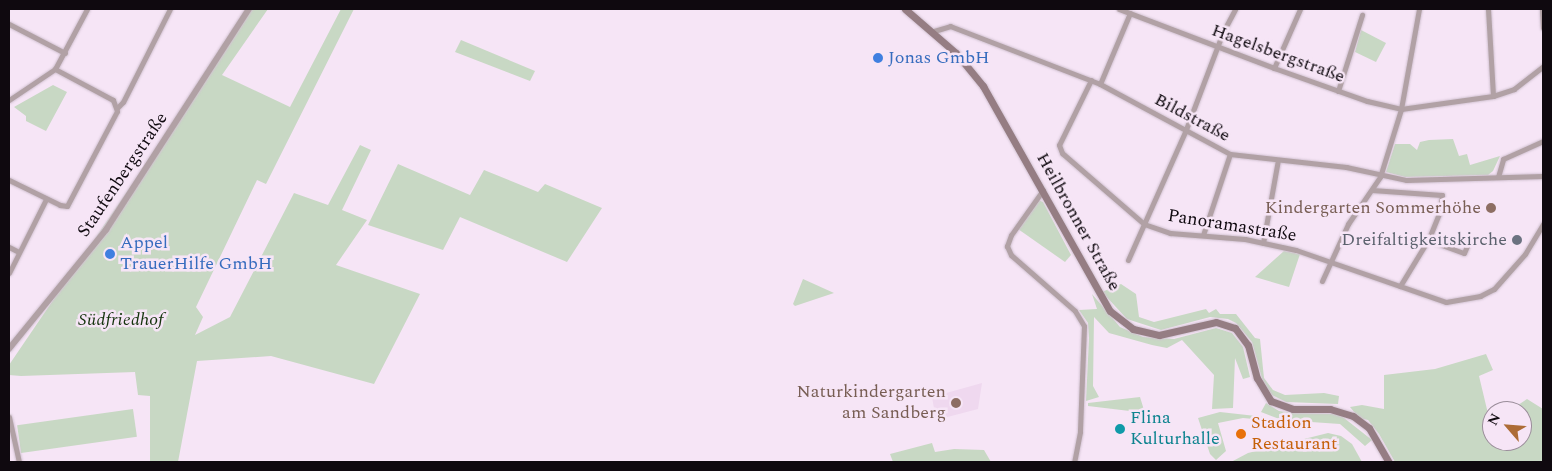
<!DOCTYPE html>
<meta charset="utf-8">
<style>
body{margin:0}
#map{position:relative;width:1552px;height:471px;overflow:hidden;background:#f6e5f6;font-family:Spectral,serif}
div>[style]{position:absolute}
.built>*{inset:0;background:#efd8ef}
.green>*{inset:0;background:#c8d8c4;transform-origin:0 0}
.roads{filter:drop-shadow(0 0 1px #d1c2d1) drop-shadow(0 0 1px #d1c2d1)}
.minor>*{height:5px;margin:-2.5px;padding:0 2.5px;transform-origin:2.5px;border-radius:2.5px;background:#b1a1a5}
.tertiary>*{height:5.5px;margin:-2.75px;padding:0 2.75px;transform-origin:2.75px;border-radius:2.75px;background:#b1a1a5}
.secondary>*{height:7px;margin:-3.5px;padding:0 3.5px;transform-origin:3.5px;border-radius:3.5px;background:#957d83}
.dots>*{width:14px;height:14px;translate:-50% -50%;box-sizing:border-box;border:2px solid #f6e5f6;border-radius:50%}
span{translate:-50% -50%;white-space:nowrap;text-align:center;line-height:1.15;-webkit-text-stroke:5px #f6e5f6;paint-order:stroke}
.street-label{font-size:18px;color:#0f090f}
.shop-label{font-size:18px;color:#366cbe}
.left{translate:0 -50%;text-align:left}
.education-label{font-size:18px;color:#785e54}
.right{translate:-100% -50%;text-align:right}
.worship-label{font-size:18px;color:#5b616d}
.park-label{font-size:18px;color:#14330c;font-style:italic}
.culture-label{font-size:18px;color:#0d838f}
.food-label{font-size:18px;color:#c56008}
.frame{position:absolute;inset:0;border:10px solid #0f090f;pointer-events:none}
.north{position:absolute;left:1482px;top:401px;width:50px;height:50px;box-sizing:border-box;background:#f6e5f6;border:1px solid #9a8d9a;border-radius:50%;rotate:297deg;font-size:14px;font-weight:700;line-height:20px;text-align:center;color:#0f090f}
.north::after{content:'';display:block;margin:auto;width:18px;height:22px;background:#ad6c36;clip-path:polygon(50% 0,100% 100%,50% 72%,0 100%)}
</style>
<div id="map">
<div class="built">
<i style="clip-path:polygon(982px 383px,978px 409px,936px 420px,932px 397px)"></i>
</div>
<div class="green">
<i style="clip-path:polygon(251px 9px,268px 9px,222px 75px,290px 107px,341px 9px,354px 9px,266px 184px,257px 180px,196px 307px,203px 317px,195px 335px,230px 317px,294px 193px,328px 205px,360px 145px,371px 150px,342px 210px,367px 220px,336px 265px,420px 294px,374px 384px,271px 356px,197px 361px,178px 462px,150px 462px,150px 396px,138px 395px,135px 372px,21px 376px,9px 375px,9px 365px)"></i>
<i style="clip-path:polygon(1361px 30px,1386px 43px,1376px 62px,1355px 52px)"></i>
<i style="clip-path:polygon(461px 40px,535px 71px,530px 81px,455px 52px)"></i>
<i style="clip-path:polygon(53px 85px,67px 92px,46px 131px,26px 121px,26px 116px,14px 107px)"></i>
<i style="clip-path:polygon(1453px 139px,1459px 156px,1467px 154px,1470px 165px,1500px 156px,1493px 171px,1488px 175px,1405px 177px,1386px 172px,1395px 144px,1410px 144px,1417px 150px,1420px 142px,1429px 140px)"></i>
<i style="clip-path:polygon(398px 164px,470px 195px,484px 170px,538px 192px,545px 184px,602px 208px,567px 262px,460px 217px,443px 250px,368px 225px)"></i>
<i style="clip-path:polygon(1038px 200px,1043px 202px,1071px 255px,1065px 262px,1018px 229px)"></i>
<i style="clip-path:polygon(1284px 251px,1300px 254px,1289px 287px,1255px 277px)"></i>
<i style="clip-path:polygon(803px 279px,834px 293px,795px 306px,793px 304px)"></i>
<i style="clip-path:polygon(1121px 284px,1136px 294px,1139px 317px,1154px 322px,1206px 309px,1209px 313px,1216px 309px,1220px 314px,1236px 314px,1255px 338px,1260px 339px,1264px 378px,1273px 390px,1285px 395px,1324px 393px,1339px 396px,1338px 404px,1286px 402px,1272px 395px,1263px 382px,1252px 342px,1236px 323px,1228px 319px,1210px 317px,1161px 330px,1127px 319px,1102px 292px)"></i>
<i style="clip-path:polygon(1092px 294px,1120px 327px,1143px 337px,1174px 339px,1216px 328px,1232px 333px,1243px 347px,1250px 377px,1243px 379px,1235px 358px,1233px 408px,1212px 409px,1214px 375px,1182px 340px,1167px 348px,1152px 345px,1109px 333px,1094px 317px,1093px 386px,1099px 397px,1086px 401px,1089px 338px,1088px 323px,1079px 310px,1097px 309px)"></i>
<i style="clip-path:polygon(1486px 354px,1493px 370px,1479px 376px,1490px 422px,1492px 421px,1492px 441px,1522px 441px,1522px 411px,1509px 411px,1527px 399px,1543px 409px,1543px 462px,1395px 462px,1379px 434px,1368px 420px,1359px 418px,1350px 407px,1362px 405px,1384px 409px,1384px 375px,1435px 369px)"></i>
<i style="clip-path:polygon(1140px 397px,1148px 423px,1145px 424px,1138px 412px,1088px 406px,1088px 403px)"></i>
<i style="clip-path:polygon(1266px 403px,1279px 411px,1293px 413px,1339px 414px,1372px 440px,1365px 446px,1340px 424px,1282px 420px,1261px 412px)"></i>
<i style="left:133px;top:409px;width:28px;height:117px;rotate:82deg"></i>
<i style="clip-path:polygon(1220px 412px,1265px 417px,1264px 420px,1243px 418px,1218px 423px,1226px 451px,1216px 460px,1210px 454px,1198px 418px)"></i>
<i style="clip-path:polygon(1328px 433px,1341px 436px,1352px 444px,1362px 462px,1231px 462px,1248px 453px)"></i>
<i style="clip-path:polygon(932px 443px,935px 452px,954px 449px,984px 450px,991px 462px,893px 462px,890px 454px)"></i>
</div>
<div class="roads">
<div class="minor">
<i style="left:1119px;top:9px;width:166px;rotate:20.8deg"></i>
<i style="left:1274px;top:68px;width:99px;rotate:19.5deg"></i>
<i style="left:1367px;top:101px;width:35px;rotate:13deg"></i>
<i style="left:1401px;top:109px;width:93px;rotate:-8deg"></i>
<i style="left:1493px;top:96px;width:22px;rotate:-18deg"></i>
<i style="left:1514px;top:89px;width:37px;rotate:-38deg"></i>
<i style="left:1488px;top:9px;width:87px;rotate:86.7deg"></i>
<i style="left:1542px;top:9px;width:19px;rotate:87deg"></i>
<i style="left:9px;top:24px;width:63px;rotate:27.4deg"></i>
<i style="left:934px;top:31px;width:17px;rotate:-17deg"></i>
<i style="left:950px;top:26px;width:161px;rotate:21.1deg"></i>
<i style="left:1100px;top:84px;width:148px;rotate:28.3deg"></i>
<i style="left:1230px;top:154px;width:117px;rotate:6.4deg"></i>
<i style="left:1346px;top:167px;width:61px;rotate:12.2deg"></i>
<i style="left:1406px;top:180px;width:137px;rotate:-1.7deg"></i>
<i style="left:1274px;top:68px;width:64px;rotate:-66.2deg"></i>
<i style="left:1091px;top:80px;width:72px;rotate:116.2deg"></i>
<i style="left:1059px;top:145px;width:9px;rotate:69deg"></i>
<i style="left:1062px;top:153px;width:108px;rotate:40.9deg"></i>
<i style="left:1144px;top:224px;width:28px;rotate:19deg"></i>
<i style="left:1170px;top:233px;width:75px;rotate:4.6deg"></i>
<i style="left:1245px;top:239px;width:52px;rotate:12.2deg"></i>
<i style="left:1296px;top:250px;width:159px;rotate:19.1deg"></i>
<i style="left:1446px;top:302px;width:35px;rotate:-10deg"></i>
<i style="left:1480px;top:296px;width:16px;rotate:-27deg"></i>
<i style="left:1494px;top:289px;width:47px;rotate:-48.5deg"></i>
<i style="left:1525px;top:254px;width:35px;rotate:-59deg"></i>
<i style="left:1100px;top:84px;width:77px;rotate:-67.1deg"></i>
<i style="left:1338px;top:91px;width:80px;rotate:-72.5deg"></i>
<i style="left:9px;top:100px;width:55px;rotate:-34deg"></i>
<i style="left:55px;top:69px;width:68px;rotate:-61.9deg"></i>
<i style="left:117px;top:108px;width:8px;rotate:-45deg"></i>
<i style="left:123px;top:102px;width:104px;rotate:-63.2deg"></i>
<i style="left:1498px;top:177px;width:19px;rotate:-74deg"></i>
<i style="left:1503px;top:159px;width:44px;rotate:-24.2deg"></i>
<i style="left:9px;top:180px;width:57px;rotate:26.1deg"></i>
<i style="left:60px;top:205px;width:7px;rotate:8deg"></i>
<i style="left:67px;top:206px;width:107px;rotate:-62.2deg"></i>
<i style="left:117px;top:111px;width:12px;rotate:-110deg"></i>
<i style="left:113px;top:100px;width:66px;rotate:-151.9deg"></i>
<i style="left:1043px;top:190px;width:55px;rotate:125.4deg"></i>
<i style="left:1011px;top:235px;width:12px;rotate:110deg"></i>
<i style="left:1007px;top:246px;width:10px;rotate:66deg"></i>
<i style="left:1011px;top:255px;width:85px;rotate:41.2deg"></i>
<i style="left:1075px;top:311px;width:17px;rotate:59deg"></i>
<i style="left:1084px;top:326px;width:106px;rotate:92.2deg"></i>
<i style="left:1080px;top:432px;width:31px;rotate:101deg"></i>
<i style="left:1372px;top:190px;width:70px;rotate:4.1deg"></i>
<i style="left:1442px;top:195px;width:16px;rotate:97deg"></i>
<i style="left:1440px;top:211px;width:31px;rotate:112deg"></i>
<i style="left:1428px;top:240px;width:54px;rotate:121.3deg"></i>
<i style="left:1203px;top:235px;width:85px;rotate:-71.6deg"></i>
<i style="left:1428px;top:240px;width:38px;rotate:20deg"></i>
<i style="left:1464px;top:253px;width:15px;rotate:-67deg"></i>
<i style="left:1263px;top:243px;width:84px;rotate:-79.8deg"></i>
<i style="left:9px;top:247px;width:11px;rotate:27deg"></i>
<i style="left:1128px;top:260px;width:140px;rotate:-66deg"></i>
<i style="left:1185px;top:132px;width:107px;rotate:-69.2deg"></i>
<i style="left:1223px;top:32px;width:26px;rotate:-62deg"></i>
<i style="left:9px;top:273px;width:83px;rotate:-63.4deg"></i>
<i style="left:1322px;top:281px;width:63px;rotate:-65.5deg"></i>
<i style="left:1348px;top:224px;width:57px;rotate:-55.8deg"></i>
<i style="left:1380px;top:177px;width:71px;rotate:-72.8deg"></i>
<i style="left:1401px;top:109px;width:102px;rotate:-79.8deg"></i>
<i style="left:9px;top:417px;width:46px;rotate:77.5deg"></i>
</div>
<div class="tertiary">
<i style="left:9px;top:349px;width:154px;rotate:-50.8deg"></i>
<i style="left:106px;top:230px;width:263px;rotate:-57.1deg"></i>
</div>
<div class="secondary">
<i style="left:905px;top:9px;width:67px;rotate:40.8deg"></i>
<i style="left:956px;top:53px;width:43px;rotate:50.7deg"></i>
<i style="left:983px;top:86px;width:258px;rotate:60.6deg"></i>
<i style="left:1110px;top:311px;width:29px;rotate:38deg"></i>
<i style="left:1133px;top:329px;width:27px;rotate:13deg"></i>
<i style="left:1159px;top:335px;width:58px;rotate:-12.8deg"></i>
<i style="left:1216px;top:322px;width:20px;rotate:18deg"></i>
<i style="left:1235px;top:328px;width:21px;rotate:53deg"></i>
<i style="left:1248px;top:345px;width:34px;rotate:75deg"></i>
<i style="left:1257px;top:378px;width:27px;rotate:59deg"></i>
<i style="left:1271px;top:401px;width:23px;rotate:20deg"></i>
<i style="left:1293px;top:409px;width:37px"></i>
<i style="left:1330px;top:409px;width:24px;rotate:17deg"></i>
<i style="left:1353px;top:416px;width:20px;rotate:37deg"></i>
<i style="left:1369px;top:428px;width:39px;rotate:60deg"></i>
</div>
</div>
<div class="dots">
<i style="left:878px;top:58px;background:#3f7fe0"></i>
<i style="left:1491px;top:208px;background:#8d6e63"></i>
<i style="left:1517px;top:240px;background:#6b7280"></i>
<i style="left:110px;top:254px;background:#3f7fe0"></i>
<i style="left:956px;top:403px;background:#8d6e63"></i>
<i style="left:1120px;top:429px;background:#0f9aa8"></i>
<i style="left:1241px;top:434px;background:#e8710a"></i>
</div>
<div class="street-label">
<span style="left:1278px;top:54px;rotate:20deg">Hagelsbergstraße</span>
<span style="left:1192px;top:118px;rotate:28deg">Bildstraße</span>
<span style="left:123px;top:175px;rotate:-56deg">Staufenbergstraße</span>
<span style="left:1078px;top:222px;rotate:61deg">Heilbronner Straße</span>
<span style="left:1232px;top:226px;rotate:9deg">Panoramastraße</span>
</div>
<div class="shop-label">
<span class="left" style="left:888px;top:58px">Jonas GmbH</span>
<span class="left" style="left:120px;top:254px">Appel<br>TrauerHilfe GmbH</span>
</div>
<div class="education-label">
<span class="right" style="left:1481px;top:208px">Kindergarten Sommerhöhe</span>
<span class="right" style="left:946px;top:403px">Naturkindergarten<br>am Sandberg</span>
</div>
<div class="worship-label">
<span class="right" style="left:1507px;top:240px">Dreifaltigkeitskirche</span>
</div>
<div class="park-label">
<span style="left:121px;top:320px">Südfriedhof</span>
</div>
<div class="culture-label">
<span class="left" style="left:1130px;top:429px">Flina<br>Kulturhalle</span>
</div>
<div class="food-label">
<span class="left" style="left:1251px;top:434px">Stadion<br>Restaurant</span>
</div>
<div class="frame"></div>
<div class="north">N</div>
</div>
